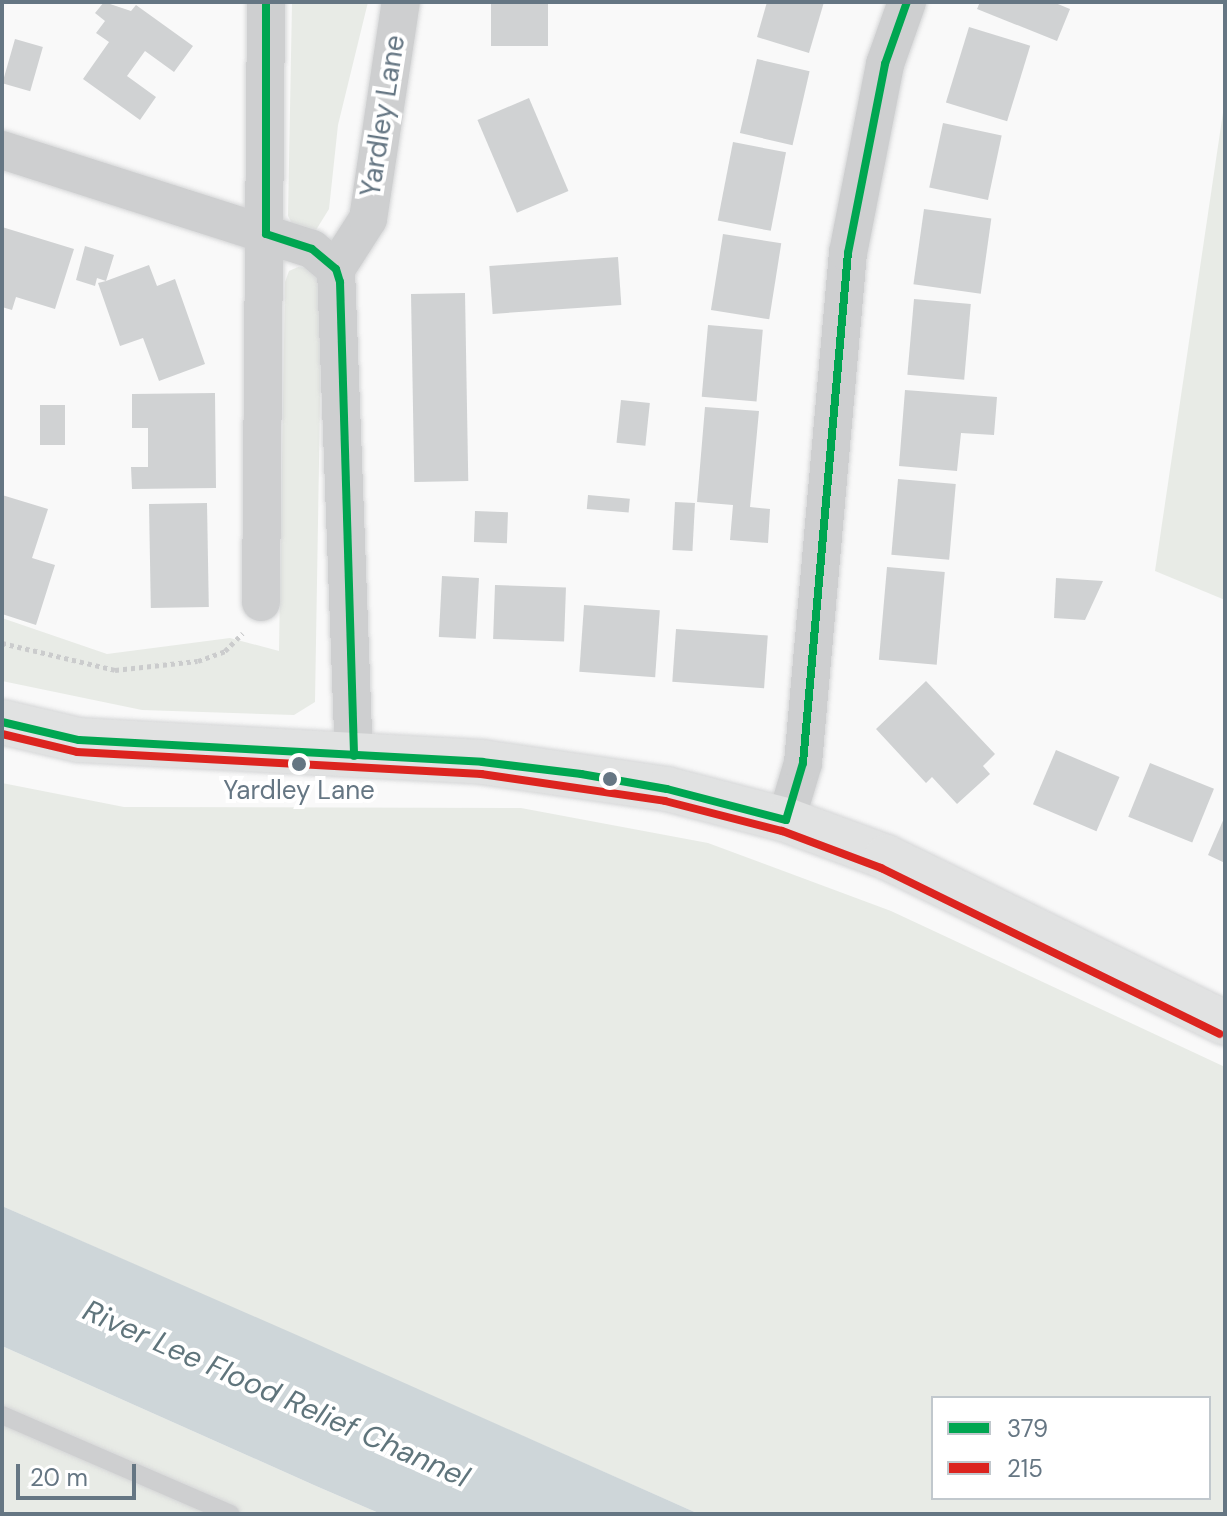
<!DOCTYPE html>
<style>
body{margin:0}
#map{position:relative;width:1227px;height:1516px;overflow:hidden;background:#f9f9f9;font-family:"DM Sans",sans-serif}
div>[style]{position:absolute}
.green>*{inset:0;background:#e8ebe6}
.water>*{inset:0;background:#ced6d9}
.building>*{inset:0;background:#d0d2d3;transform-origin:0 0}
.path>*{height:5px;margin-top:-2.5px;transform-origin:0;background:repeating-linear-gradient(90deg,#cbcccd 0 4px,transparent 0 8px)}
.roads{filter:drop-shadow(0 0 2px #d5d6d7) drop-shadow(0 0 2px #d5d6d7)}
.service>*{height:18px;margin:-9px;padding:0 9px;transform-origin:9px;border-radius:9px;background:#cecfd0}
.minor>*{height:38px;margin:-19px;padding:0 19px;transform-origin:19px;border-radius:19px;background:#cecfd0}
.primary>*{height:44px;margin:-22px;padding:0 22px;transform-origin:22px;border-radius:22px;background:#e1e2e2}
.bus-1>*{height:8px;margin:-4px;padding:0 4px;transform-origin:4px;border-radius:4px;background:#00a651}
.bus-2>*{height:8px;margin:-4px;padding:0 4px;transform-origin:4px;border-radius:4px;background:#dc241f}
.dots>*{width:22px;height:22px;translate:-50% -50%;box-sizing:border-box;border:4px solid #fff;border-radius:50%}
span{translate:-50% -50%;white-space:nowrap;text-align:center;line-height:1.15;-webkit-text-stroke:8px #fff;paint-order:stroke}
.bus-label{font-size:26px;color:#657683}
.street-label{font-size:28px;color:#657683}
.water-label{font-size:30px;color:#60757c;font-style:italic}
.frame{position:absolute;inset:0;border:4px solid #657683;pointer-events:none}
.legend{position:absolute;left:931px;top:1396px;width:280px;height:104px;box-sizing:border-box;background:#fff;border:2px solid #c1c8cd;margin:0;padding:10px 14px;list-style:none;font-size:24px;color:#657683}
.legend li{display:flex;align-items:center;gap:16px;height:40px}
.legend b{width:40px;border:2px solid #c1c8cd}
.scale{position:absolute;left:16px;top:1464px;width:120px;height:36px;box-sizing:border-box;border:4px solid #657683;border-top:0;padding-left:10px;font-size:24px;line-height:28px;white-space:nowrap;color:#657683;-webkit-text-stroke:6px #fff;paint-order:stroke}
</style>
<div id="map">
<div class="green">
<i style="clip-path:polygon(292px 2px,368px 2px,338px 125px,329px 209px,316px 230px,305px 231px,294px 227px,288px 216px)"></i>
<i style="clip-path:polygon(1225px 99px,1225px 600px,1155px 571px)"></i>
<i style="clip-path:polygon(298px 267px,310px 268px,322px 283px,315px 702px,294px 715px,142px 710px,2px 681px,2px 618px,107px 654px,230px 638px,279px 651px,285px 282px,289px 271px)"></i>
<i style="clip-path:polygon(evenodd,2px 783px,124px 807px,521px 808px,708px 843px,891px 911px,1225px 1067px,1225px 1514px,699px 1514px,2px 1206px,2px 783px,933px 1398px,1209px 1398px,1209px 1498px,933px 1498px,933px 1398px)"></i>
<i style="clip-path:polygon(2px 1346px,316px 1486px,381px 1514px,2px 1514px)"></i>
</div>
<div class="water">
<i style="clip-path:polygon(2px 1206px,299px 1336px,699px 1514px,381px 1514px,316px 1486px,2px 1346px)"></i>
</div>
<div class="building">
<i style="clip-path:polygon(104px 2px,131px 11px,136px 5px,193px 46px,174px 72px,145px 51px,127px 76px,156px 97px,140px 120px,83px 79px,109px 42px,96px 33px,105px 21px,95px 13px)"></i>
<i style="left:491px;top:2px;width:57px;height:44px"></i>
<i style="clip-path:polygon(767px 2px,824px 2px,809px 53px,757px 37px)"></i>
<i style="clip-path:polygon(980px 2px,1053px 2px,1070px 9px,1057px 41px,977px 9px)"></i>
<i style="left:969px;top:27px;width:64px;height:79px;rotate:17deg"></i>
<i style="left:15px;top:39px;width:29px;height:46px;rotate:16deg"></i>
<i style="left:757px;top:59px;width:54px;height:76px;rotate:13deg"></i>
<i style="left:529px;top:98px;width:101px;height:56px;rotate:67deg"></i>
<i style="left:943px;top:123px;width:60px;height:66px;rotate:12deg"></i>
<i style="left:733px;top:142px;width:54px;height:80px;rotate:11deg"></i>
<i style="left:924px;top:209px;width:68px;height:76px;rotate:8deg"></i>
<i style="clip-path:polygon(2px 227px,74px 249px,55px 309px,16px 297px,12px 310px,2px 307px)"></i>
<i style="left:723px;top:234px;width:59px;height:77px;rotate:9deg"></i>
<i style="clip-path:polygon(85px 246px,114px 255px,106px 281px,149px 265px,157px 286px,175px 279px,205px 364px,159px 381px,143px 338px,120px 346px,98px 283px,106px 281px,97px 278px,95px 286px,76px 280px)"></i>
<i style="left:618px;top:257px;width:48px;height:129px;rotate:86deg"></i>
<i style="left:465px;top:293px;width:188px;height:54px;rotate:89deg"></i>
<i style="left:914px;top:299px;width:57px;height:76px;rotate:5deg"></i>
<i style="left:708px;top:325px;width:55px;height:72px;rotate:5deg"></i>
<i style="clip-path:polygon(905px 390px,997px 397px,994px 435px,961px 433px,957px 471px,899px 466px)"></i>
<i style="clip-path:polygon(215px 393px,216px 488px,132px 489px,131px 467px,148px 467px,148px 428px,132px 428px,132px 394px)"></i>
<i style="left:621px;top:400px;width:29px;height:43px;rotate:6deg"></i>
<i style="left:40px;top:405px;width:25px;height:40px"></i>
<i style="clip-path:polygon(705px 407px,759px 411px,750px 507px,770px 509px,768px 543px,730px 540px,733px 505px,697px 502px)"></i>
<i style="left:898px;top:479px;width:58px;height:76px;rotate:5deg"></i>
<i style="clip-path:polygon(2px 495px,48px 509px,32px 558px,55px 565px,36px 625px,2px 614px)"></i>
<i style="left:588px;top:495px;width:42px;height:14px;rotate:5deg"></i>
<i style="left:675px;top:502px;width:20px;height:48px;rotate:3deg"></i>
<i style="left:207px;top:503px;width:104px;height:58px;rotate:89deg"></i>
<i style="left:475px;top:511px;width:33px;height:31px;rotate:2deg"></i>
<i style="left:887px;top:567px;width:58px;height:93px;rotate:5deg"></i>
<i style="left:442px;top:576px;width:37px;height:61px;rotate:3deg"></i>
<i style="clip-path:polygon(1056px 578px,1103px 581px,1085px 620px,1054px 618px)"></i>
<i style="left:495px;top:585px;width:71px;height:54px;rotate:2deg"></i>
<i style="left:584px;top:605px;width:76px;height:67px;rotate:4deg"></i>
<i style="left:676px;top:629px;width:92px;height:53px;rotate:4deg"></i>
<i style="clip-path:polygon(926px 681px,995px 754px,983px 766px,990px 774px,957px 804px,932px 777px,926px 783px,876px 729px)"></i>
<i style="left:1056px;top:750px;width:69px;height:59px;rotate:23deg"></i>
<i style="left:1150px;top:763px;width:69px;height:58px;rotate:22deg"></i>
<i style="clip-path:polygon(1225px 816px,1225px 863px,1208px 855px)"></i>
</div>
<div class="path">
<i style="left:2px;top:643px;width:116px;rotate:13.4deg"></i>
<i style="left:115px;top:670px;width:83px;rotate:-6.2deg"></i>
<i style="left:198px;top:661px;width:29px;rotate:-20deg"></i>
<i style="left:225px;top:651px;width:25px;rotate:-45deg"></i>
</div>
<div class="roads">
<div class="service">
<i style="left:2px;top:1415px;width:249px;rotate:23.4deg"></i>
</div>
<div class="minor">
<i style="left:2px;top:150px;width:325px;rotate:17.7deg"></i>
<i style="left:312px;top:249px;width:31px;rotate:40deg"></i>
<i style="left:336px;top:269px;width:487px;rotate:87.9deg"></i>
<i style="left:336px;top:269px;width:59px;rotate:-57.4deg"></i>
<i style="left:368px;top:219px;width:219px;rotate:-81.4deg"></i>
<i style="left:261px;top:602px;width:600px;rotate:-89.52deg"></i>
<i style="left:786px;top:820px;width:59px;rotate:-73.4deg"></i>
<i style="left:803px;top:763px;width:512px;rotate:-84.96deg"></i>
<i style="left:848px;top:253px;width:193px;rotate:-78.9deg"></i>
<i style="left:885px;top:64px;width:66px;rotate:-70.5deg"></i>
</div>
<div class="primary">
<i style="left:2px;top:722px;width:79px;rotate:13.2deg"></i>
<i style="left:79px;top:740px;width:404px;rotate:3.1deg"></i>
<i style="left:482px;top:762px;width:187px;rotate:8.3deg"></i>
<i style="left:667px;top:789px;width:123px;rotate:14.6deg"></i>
<i style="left:786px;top:820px;width:107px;rotate:20.3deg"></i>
<i style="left:886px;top:857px;width:377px;rotate:26.1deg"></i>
</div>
</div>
<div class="bus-1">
<i style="left:266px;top:2px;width:232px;rotate:90deg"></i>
<i style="left:266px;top:234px;width:48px;rotate:18.1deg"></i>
<i style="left:312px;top:249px;width:31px;rotate:40deg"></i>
<i style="left:336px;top:269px;width:14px;rotate:73deg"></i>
<i style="left:340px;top:282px;width:474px;rotate:88.3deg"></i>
<i style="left:2px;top:722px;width:79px;rotate:13.2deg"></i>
<i style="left:79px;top:740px;width:404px;rotate:3.1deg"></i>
<i style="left:482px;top:762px;width:100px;rotate:6.9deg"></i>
<i style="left:581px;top:774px;width:87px;rotate:9.9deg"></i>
<i style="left:667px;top:789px;width:123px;rotate:14.6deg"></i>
<i style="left:786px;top:820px;width:59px;rotate:-73.4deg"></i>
<i style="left:803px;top:763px;width:512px;rotate:-84.96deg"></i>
<i style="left:848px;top:253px;width:193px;rotate:-78.9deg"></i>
<i style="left:885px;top:64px;width:66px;rotate:-70.5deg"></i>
</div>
<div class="bus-2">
<i style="left:2px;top:734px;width:77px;rotate:13.5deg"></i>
<i style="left:77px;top:752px;width:405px;rotate:3.1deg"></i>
<i style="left:481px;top:774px;width:186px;rotate:8.3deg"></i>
<i style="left:665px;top:801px;width:121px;rotate:14.4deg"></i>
<i style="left:782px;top:831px;width:106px;rotate:20.5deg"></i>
<i style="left:881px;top:868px;width:377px;rotate:26.1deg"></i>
</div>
<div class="dots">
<i style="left:299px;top:764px;background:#657683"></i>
<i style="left:610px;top:779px;background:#657683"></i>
</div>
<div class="bus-label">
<span style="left:299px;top:791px">Yardley Lane</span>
</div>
<div class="street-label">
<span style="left:383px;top:116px;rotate:-81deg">Yardley Lane</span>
</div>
<div class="water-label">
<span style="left:276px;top:1394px;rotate:24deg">River Lee Flood Relief Channel</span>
</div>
<div class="frame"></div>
<ul class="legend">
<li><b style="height:10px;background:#00a651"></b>379</li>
<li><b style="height:10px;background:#dc241f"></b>215</li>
</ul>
<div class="scale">20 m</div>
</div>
